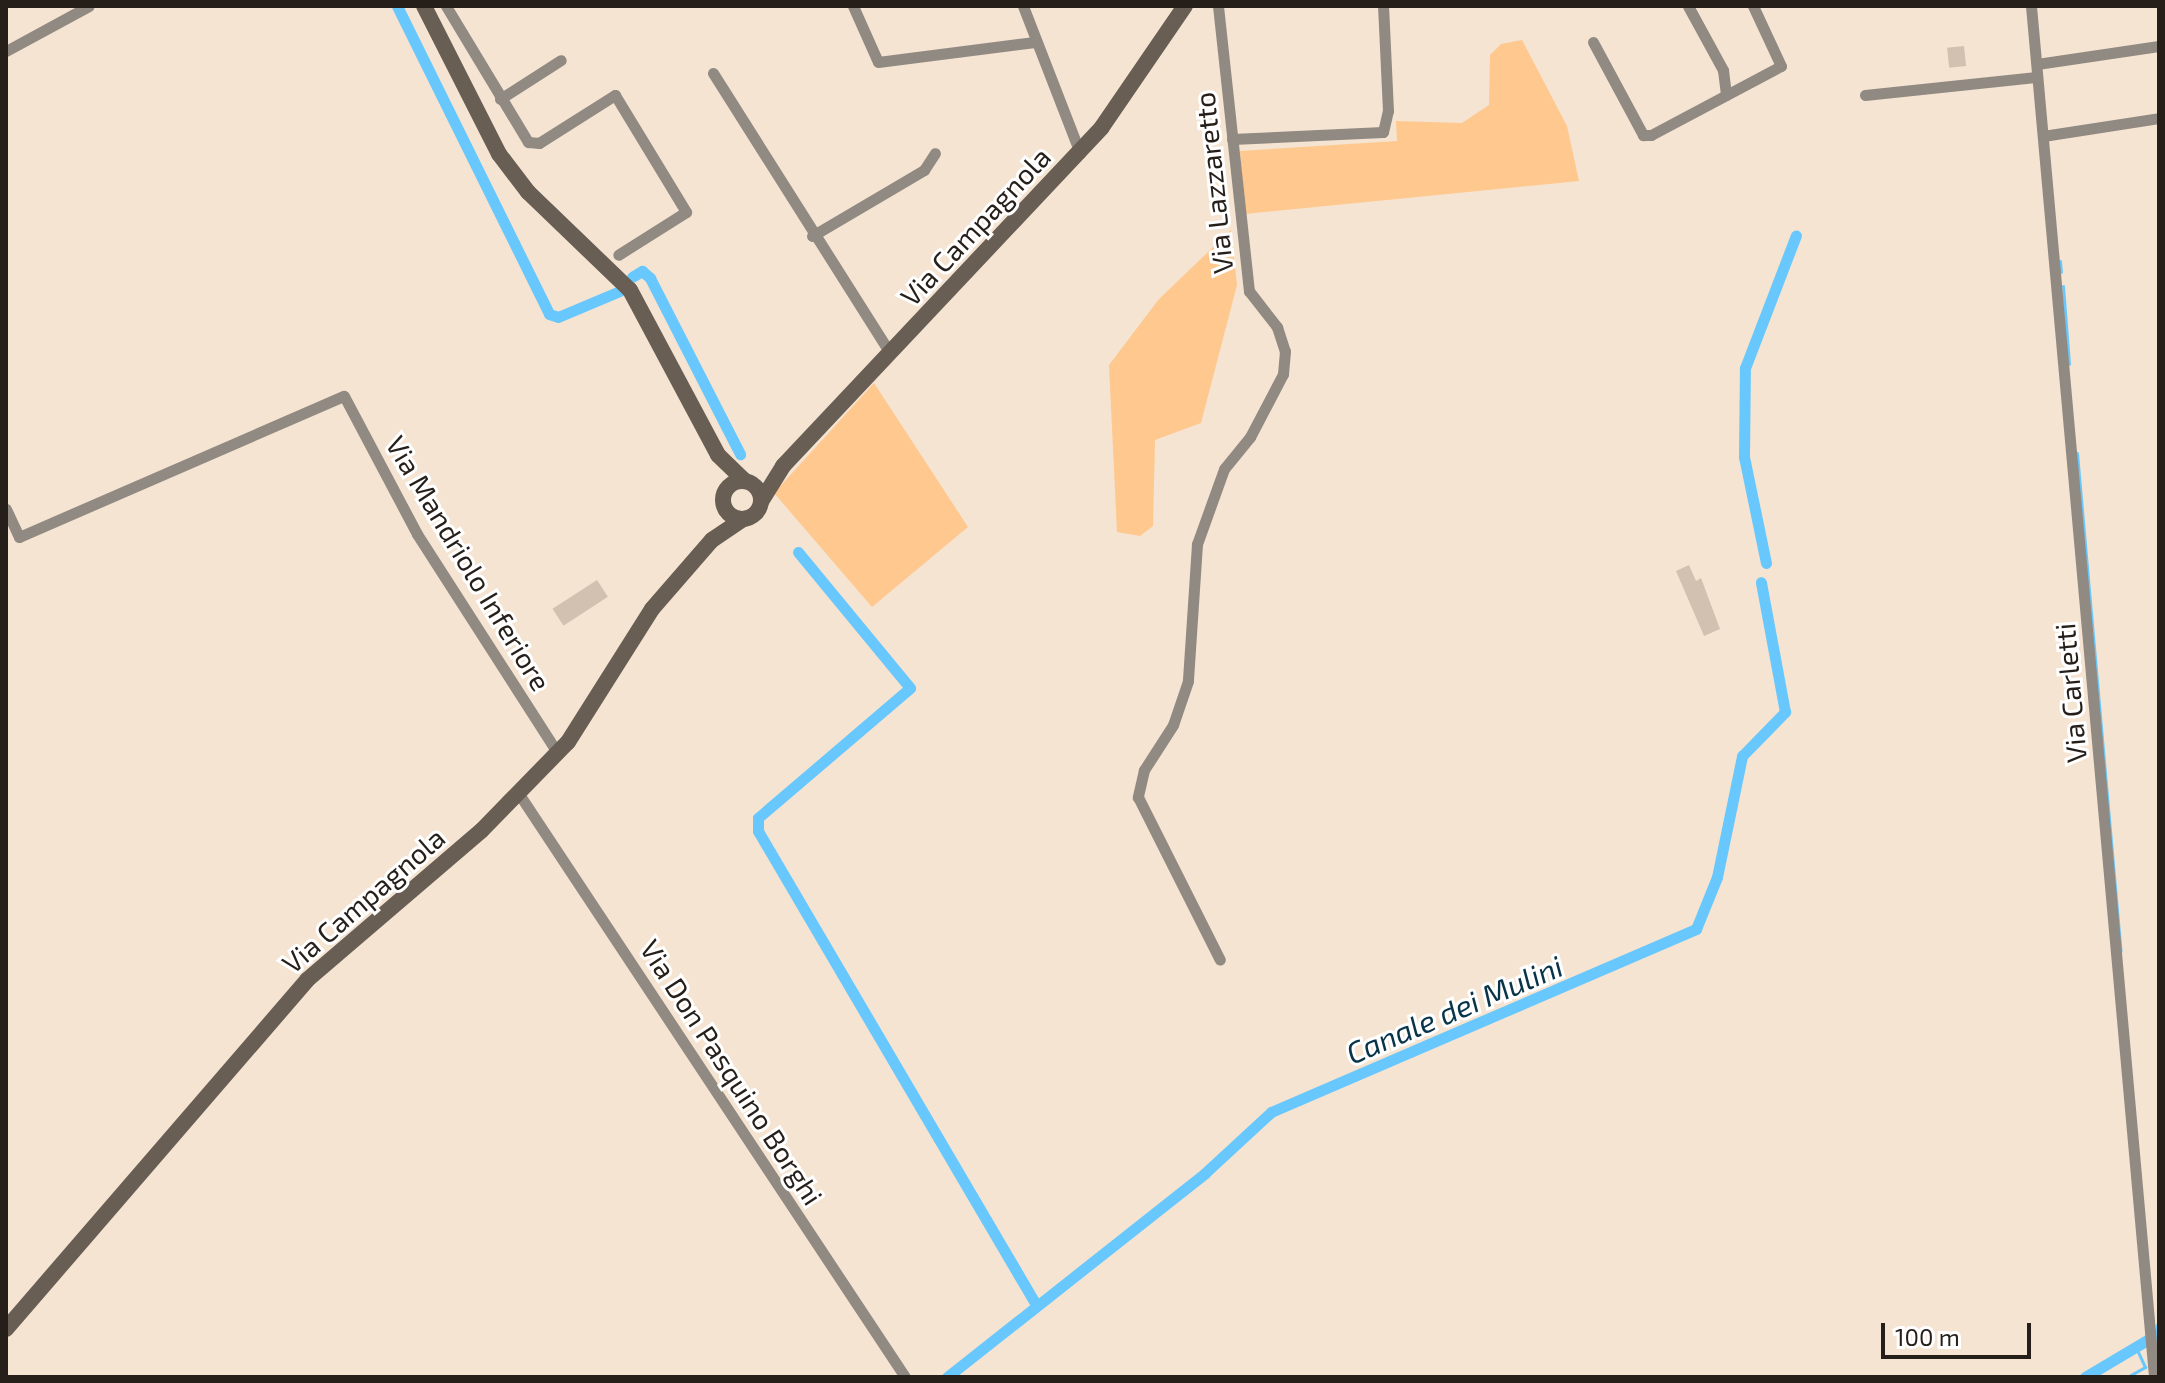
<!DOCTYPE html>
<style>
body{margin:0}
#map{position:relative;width:2165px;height:1383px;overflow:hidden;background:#f5e4d2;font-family:"Exo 2",sans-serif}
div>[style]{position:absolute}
.green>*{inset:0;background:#fec88e}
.stream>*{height:3px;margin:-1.5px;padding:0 1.5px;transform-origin:1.5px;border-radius:1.5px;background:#68c8fd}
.canal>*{height:11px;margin:-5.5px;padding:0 5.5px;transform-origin:5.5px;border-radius:5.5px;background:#68c8fd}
.building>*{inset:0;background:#d2c1b0;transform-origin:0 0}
.street>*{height:11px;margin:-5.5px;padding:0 5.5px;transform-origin:5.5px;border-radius:5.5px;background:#918a82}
.secondary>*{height:16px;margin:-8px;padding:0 8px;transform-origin:8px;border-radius:8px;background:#685e54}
.secondary>.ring{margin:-8px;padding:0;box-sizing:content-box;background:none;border:16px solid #685e54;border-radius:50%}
span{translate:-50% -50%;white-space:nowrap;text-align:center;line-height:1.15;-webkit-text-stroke:6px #fff;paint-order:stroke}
.street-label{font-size:28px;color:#261f19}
.water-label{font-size:30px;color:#083449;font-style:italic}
.frame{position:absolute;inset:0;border:8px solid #261f19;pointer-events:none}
.scale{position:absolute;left:1881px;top:1323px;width:150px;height:36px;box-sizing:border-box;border:4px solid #261f19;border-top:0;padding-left:10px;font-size:24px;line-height:28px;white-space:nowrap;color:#261f19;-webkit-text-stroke:6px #fff;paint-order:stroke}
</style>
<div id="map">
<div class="green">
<i style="clip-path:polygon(1522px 40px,1567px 126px,1579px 181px,1245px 214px,1240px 151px,1397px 141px,1396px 121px,1462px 123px,1489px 105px,1490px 55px,1501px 44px)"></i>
<i style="clip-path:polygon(1231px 230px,1237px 285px,1201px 423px,1155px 440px,1153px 526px,1140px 536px,1117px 532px,1109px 365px,1159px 299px)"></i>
<i style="clip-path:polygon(874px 383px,968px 527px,872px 607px,774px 493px)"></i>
</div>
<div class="stream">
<i style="left:2060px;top:261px;width:11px;rotate:85deg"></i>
<i style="left:2063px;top:286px;width:78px;rotate:85.6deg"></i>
<i style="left:2077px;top:453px;width:500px;rotate:85deg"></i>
<i style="left:2157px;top:1325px;width:9px;rotate:90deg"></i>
<i style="left:2127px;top:1377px;width:21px;rotate:-29deg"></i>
<i style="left:2145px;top:1367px;width:21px;rotate:-115deg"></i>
</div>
<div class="canal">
<i style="left:397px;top:6px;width:343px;rotate:63.7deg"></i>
<i style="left:549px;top:314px;width:9px;rotate:18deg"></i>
<i style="left:558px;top:317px;width:67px;rotate:-22.8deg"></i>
<i style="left:632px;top:277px;width:12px;rotate:-31deg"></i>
<i style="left:642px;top:271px;width:11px;rotate:41deg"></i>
<i style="left:650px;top:278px;width:198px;rotate:62.9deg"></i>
<i style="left:798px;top:552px;width:176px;rotate:50.5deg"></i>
<i style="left:910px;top:688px;width:200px;rotate:139.5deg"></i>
<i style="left:758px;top:818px;width:13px;rotate:90deg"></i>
<i style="left:758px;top:831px;width:547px;rotate:59.59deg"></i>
<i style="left:1766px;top:563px;width:108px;rotate:-101.7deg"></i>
<i style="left:1744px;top:457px;width:89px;rotate:-89.4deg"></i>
<i style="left:1745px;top:368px;width:142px;rotate:-69deg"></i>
<i style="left:947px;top:1377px;width:329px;rotate:-38.3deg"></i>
<i style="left:1205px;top:1173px;width:90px;rotate:-42.7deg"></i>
<i style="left:1271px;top:1112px;width:463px;rotate:-23.3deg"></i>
<i style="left:1696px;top:929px;width:56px;rotate:-68deg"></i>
<i style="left:1717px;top:877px;width:124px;rotate:-78.3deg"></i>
<i style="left:1742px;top:756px;width:62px;rotate:-45.7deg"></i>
<i style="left:1785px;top:712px;width:132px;rotate:-100.5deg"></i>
<i style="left:2085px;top:1377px;width:86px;rotate:-30.7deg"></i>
</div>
<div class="building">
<i style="left:1964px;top:46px;width:20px;height:17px;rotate:84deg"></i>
<i style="clip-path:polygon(1689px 565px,1696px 581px,1701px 578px,1720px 629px,1704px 636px,1676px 571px)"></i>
<i style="left:597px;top:580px;width:20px;height:53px;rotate:57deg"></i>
</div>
<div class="street">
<i style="left:446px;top:6px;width:159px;rotate:58.9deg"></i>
<i style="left:528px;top:142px;width:11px;rotate:5deg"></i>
<i style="left:539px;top:143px;width:90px;rotate:-32.3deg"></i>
<i style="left:615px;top:95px;width:137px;rotate:58.7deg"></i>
<i style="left:686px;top:212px;width:80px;rotate:147.7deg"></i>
<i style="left:853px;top:6px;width:61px;rotate:65.9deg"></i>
<i style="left:878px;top:62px;width:158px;rotate:-7.3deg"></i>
<i style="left:1023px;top:6px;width:158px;rotate:68.8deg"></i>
<i style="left:1218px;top:6px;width:287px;rotate:83.8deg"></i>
<i style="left:1249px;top:291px;width:46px;rotate:52.1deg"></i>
<i style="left:1277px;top:327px;width:25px;rotate:72deg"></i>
<i style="left:1285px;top:351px;width:23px;rotate:95deg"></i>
<i style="left:1283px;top:374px;width:71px;rotate:117.6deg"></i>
<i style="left:1250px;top:437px;width:41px;rotate:129.1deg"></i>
<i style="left:1224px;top:469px;width:80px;rotate:109.8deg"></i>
<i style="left:1197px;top:544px;width:137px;rotate:93.8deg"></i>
<i style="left:1188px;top:681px;width:46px;rotate:108.8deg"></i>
<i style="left:1173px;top:725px;width:54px;rotate:122.8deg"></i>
<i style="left:1144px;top:770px;width:28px;rotate:103deg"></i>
<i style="left:1138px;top:797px;width:182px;rotate:63.3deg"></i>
<i style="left:1688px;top:6px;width:73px;rotate:61.3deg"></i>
<i style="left:1723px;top:70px;width:25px;rotate:83deg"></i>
<i style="left:2031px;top:6px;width:1377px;rotate:84.87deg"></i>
<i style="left:1593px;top:42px;width:106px;rotate:61.7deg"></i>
<i style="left:1643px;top:135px;width:8px"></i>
<i style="left:1651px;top:135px;width:147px;rotate:-28deg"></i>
<i style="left:1781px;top:66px;width:66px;rotate:-115deg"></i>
<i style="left:6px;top:51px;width:94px;rotate:-28.5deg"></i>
<i style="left:2037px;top:64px;width:123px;rotate:-8.4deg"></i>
<i style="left:713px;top:73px;width:331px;rotate:57.7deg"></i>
<i style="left:1865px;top:95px;width:173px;rotate:-6deg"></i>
<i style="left:500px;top:99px;width:72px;rotate:-32.6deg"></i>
<i style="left:2043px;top:136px;width:117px;rotate:-8.8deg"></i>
<i style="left:1232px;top:139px;width:151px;rotate:-2.7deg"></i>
<i style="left:1383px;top:132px;width:22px;rotate:-77deg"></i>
<i style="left:1388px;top:111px;width:105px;rotate:-92.7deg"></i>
<i style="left:812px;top:236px;width:130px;rotate:-30.5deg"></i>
<i style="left:924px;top:170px;width:20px;rotate:-57deg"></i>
<i style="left:6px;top:509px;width:31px;rotate:65deg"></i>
<i style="left:19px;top:537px;width:354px;rotate:-23.5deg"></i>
<i style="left:344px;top:396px;width:156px;rotate:62.1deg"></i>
<i style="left:417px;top:534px;width:259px;rotate:57.3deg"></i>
<i style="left:519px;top:794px;width:699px;rotate:56.49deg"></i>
</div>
<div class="secondary">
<i style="left:424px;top:6px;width:166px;rotate:63.1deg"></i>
<i style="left:499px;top:154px;width:48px;rotate:52.7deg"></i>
<i style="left:528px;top:192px;width:141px;rotate:43.9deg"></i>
<i style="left:630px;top:290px;width:187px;rotate:61.9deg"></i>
<i style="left:718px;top:455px;width:37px;rotate:44deg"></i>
<i class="ring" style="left:723px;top:481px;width:22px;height:22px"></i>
<i style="left:762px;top:500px;width:40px;rotate:-58deg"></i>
<i style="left:783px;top:466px;width:465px;rotate:-46.7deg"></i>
<i style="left:1102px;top:127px;width:147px;rotate:-55.6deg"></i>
<i style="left:6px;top:1329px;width:461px;rotate:-49.2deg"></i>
<i style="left:307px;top:980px;width:230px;rotate:-40.6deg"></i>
<i style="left:482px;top:830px;width:123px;rotate:-45.7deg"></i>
<i style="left:568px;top:742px;width:157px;rotate:-57.7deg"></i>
<i style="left:652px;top:609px;width:91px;rotate:-49deg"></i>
<i style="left:712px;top:540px;width:36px;rotate:-34deg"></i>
</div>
<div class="street-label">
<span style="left:1213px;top:183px;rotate:-96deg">Via Lazzaretto</span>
<span style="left:975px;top:226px;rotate:-47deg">Via Campagnola</span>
<span style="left:469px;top:563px;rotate:59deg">Via Mandriolo Inferiore</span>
<span style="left:2070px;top:693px;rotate:-95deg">Via Carletti</span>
<span style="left:363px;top:900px;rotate:-41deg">Via Campagnola</span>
<span style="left:732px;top:1072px;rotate:57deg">Via Don Pasquino Borghi</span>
</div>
<div class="water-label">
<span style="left:1454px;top:1009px;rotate:-23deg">Canale dei Mulini</span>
</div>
<div class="frame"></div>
<div class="scale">100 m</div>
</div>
